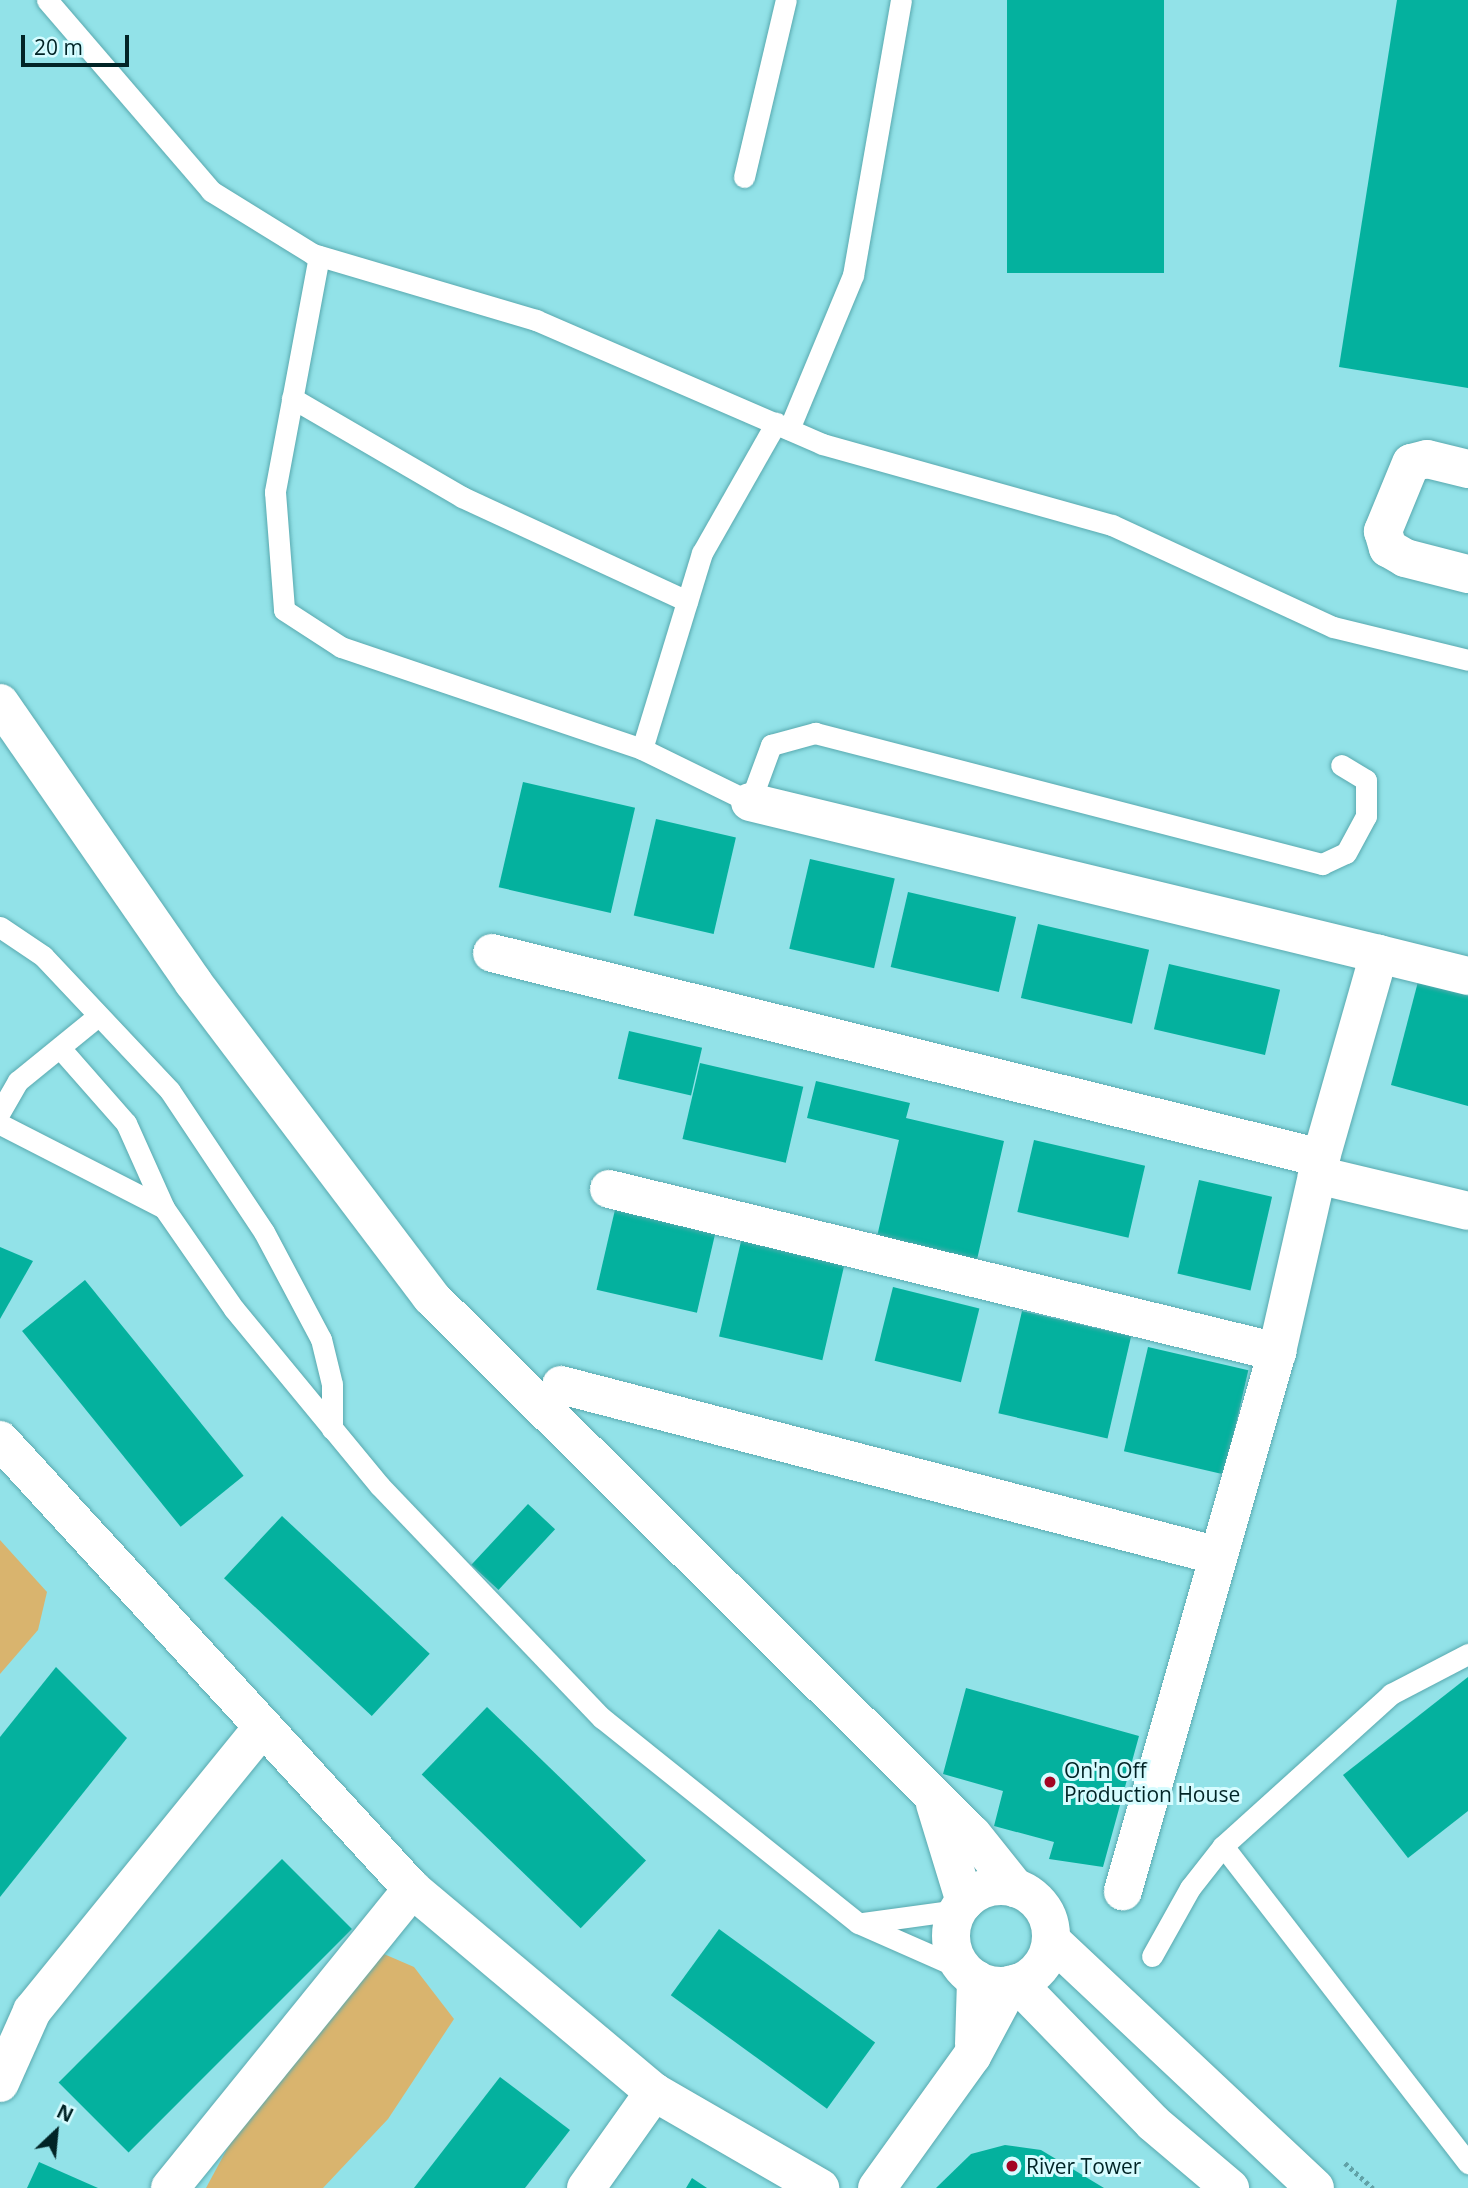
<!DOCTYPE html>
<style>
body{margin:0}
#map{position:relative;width:1468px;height:2188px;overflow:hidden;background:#92e2e8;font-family:"Open Sans",sans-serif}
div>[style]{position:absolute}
.green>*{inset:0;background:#d9b46e}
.building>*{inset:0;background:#04b19e;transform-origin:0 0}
.path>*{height:4.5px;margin-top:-2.25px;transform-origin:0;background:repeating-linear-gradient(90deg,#61a2a7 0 3.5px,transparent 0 7px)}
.roads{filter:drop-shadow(0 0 2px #59a9af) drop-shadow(0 0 2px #59a9af)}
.service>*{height:21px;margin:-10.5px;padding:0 10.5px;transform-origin:10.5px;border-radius:10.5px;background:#fff}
.minor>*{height:38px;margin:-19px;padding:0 19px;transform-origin:19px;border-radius:19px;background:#fff}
.tertiary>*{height:38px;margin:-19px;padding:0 19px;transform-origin:19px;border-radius:19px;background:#fff}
.tertiary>.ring{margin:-19px;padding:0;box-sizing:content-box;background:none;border:38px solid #fff;border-radius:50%}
.dots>*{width:19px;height:19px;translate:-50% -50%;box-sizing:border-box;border:4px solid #d6fcff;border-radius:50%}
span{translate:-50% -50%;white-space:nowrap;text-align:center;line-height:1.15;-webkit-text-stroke:6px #d6fcff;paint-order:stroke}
.poi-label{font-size:21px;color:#012426}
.left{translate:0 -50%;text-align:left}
.north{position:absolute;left:21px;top:2097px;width:70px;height:70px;-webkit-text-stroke:5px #d6fcff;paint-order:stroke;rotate:26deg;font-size:19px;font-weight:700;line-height:28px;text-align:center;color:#012426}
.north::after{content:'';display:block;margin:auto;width:24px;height:32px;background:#012426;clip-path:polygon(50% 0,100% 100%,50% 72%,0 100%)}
.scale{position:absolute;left:21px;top:35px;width:108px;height:32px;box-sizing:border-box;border:4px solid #012426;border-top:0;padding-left:9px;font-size:21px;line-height:24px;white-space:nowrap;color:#012426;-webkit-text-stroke:5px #d6fcff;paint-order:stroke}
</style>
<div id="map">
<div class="green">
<i style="clip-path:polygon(0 1540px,47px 1592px,38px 1630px,0 1674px)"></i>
<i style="clip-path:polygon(377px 1951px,414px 1967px,454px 2019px,388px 2119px,323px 2188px,206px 2188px,255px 2097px)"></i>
</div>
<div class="building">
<i style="left:1007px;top:0;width:157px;height:273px"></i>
<i style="clip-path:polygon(1397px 0,1468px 0,1468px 388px,1339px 367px)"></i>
<i style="left:523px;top:782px;width:115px;height:108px;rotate:13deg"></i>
<i style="left:656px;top:819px;width:82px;height:99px;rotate:13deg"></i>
<i style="left:810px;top:859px;width:87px;height:92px;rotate:13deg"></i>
<i style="left:908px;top:892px;width:111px;height:77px;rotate:13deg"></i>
<i style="left:1038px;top:924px;width:114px;height:76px;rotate:13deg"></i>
<i style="left:1169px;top:964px;width:114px;height:67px;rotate:13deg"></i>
<i style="clip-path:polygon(1420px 974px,1468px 987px,1468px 1106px,1391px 1085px)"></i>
<i style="left:629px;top:1031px;width:75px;height:49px;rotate:13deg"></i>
<i style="left:700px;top:1063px;width:106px;height:78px;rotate:13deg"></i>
<i style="clip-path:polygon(816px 1081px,910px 1103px,906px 1118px,1004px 1141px,976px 1264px,876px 1241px,899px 1140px,807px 1118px)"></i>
<i style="left:1034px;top:1140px;width:114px;height:74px;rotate:13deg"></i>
<i style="left:1199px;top:1180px;width:75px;height:96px;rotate:13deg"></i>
<i style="left:617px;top:1201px;width:103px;height:91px;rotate:13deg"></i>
<i style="left:742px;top:1237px;width:106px;height:102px;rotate:13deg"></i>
<i style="clip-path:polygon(0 1247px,33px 1261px,0 1319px)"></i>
<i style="left:85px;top:1280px;width:252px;height:81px;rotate:51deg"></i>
<i style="left:893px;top:1287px;width:89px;height:76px;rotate:14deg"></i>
<i style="left:1022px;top:1311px;width:112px;height:105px;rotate:13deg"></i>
<i style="left:1148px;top:1347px;width:103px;height:107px;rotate:13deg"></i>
<i style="left:528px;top:1504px;width:37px;height:83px;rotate:43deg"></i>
<i style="left:282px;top:1516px;width:202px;height:85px;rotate:43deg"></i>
<i style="clip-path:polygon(56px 1667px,127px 1738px,0 1897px,0 1737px)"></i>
<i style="clip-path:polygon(1468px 1677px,1468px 1811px,1408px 1858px,1343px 1775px)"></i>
<i style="clip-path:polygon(966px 1688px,1139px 1736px,1103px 1867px,1049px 1859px,1054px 1842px,994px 1826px,1003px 1791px,943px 1774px)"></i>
<i style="left:487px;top:1707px;width:221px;height:94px;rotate:44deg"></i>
<i style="left:282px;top:1859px;width:99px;height:316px;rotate:45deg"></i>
<i style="left:719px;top:1929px;width:193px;height:82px;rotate:36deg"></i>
<i style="clip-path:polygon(500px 2077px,570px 2130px,525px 2188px,414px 2188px)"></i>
<i style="clip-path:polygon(1005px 2145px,1041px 2150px,1104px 2188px,936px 2188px,971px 2154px)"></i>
<i style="clip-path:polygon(39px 2162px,98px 2188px,27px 2188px)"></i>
<i style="clip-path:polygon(692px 2178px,707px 2188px,686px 2188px)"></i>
</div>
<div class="path">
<i style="left:1345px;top:2163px;width:38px;rotate:42deg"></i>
</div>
<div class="roads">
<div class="service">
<i style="left:47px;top:0;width:252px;rotate:49.3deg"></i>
<i style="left:211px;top:191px;width:120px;rotate:31.7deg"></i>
<i style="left:313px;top:254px;width:233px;rotate:16.5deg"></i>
<i style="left:536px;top:320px;width:312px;rotate:23.4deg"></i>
<i style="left:822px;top:444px;width:301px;rotate:15.6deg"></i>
<i style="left:1112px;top:525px;width:243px;rotate:24.8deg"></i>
<i style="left:1333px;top:627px;width:139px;rotate:13.7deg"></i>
<i style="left:744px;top:177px;width:182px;rotate:-76.7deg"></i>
<i style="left:319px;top:256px;width:240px;rotate:100.6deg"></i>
<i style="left:275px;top:492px;width:118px;rotate:85.6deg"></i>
<i style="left:284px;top:610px;width:68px;rotate:33deg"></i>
<i style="left:341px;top:647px;width:318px;rotate:18.7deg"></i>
<i style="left:642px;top:749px;width:120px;rotate:26.1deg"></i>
<i style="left:750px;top:802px;width:61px;rotate:-69.8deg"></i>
<i style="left:771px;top:745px;width:46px;rotate:-15.3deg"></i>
<i style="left:815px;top:733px;width:524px;rotate:14.49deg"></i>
<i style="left:1322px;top:864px;width:26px;rotate:-25deg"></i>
<i style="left:1346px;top:853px;width:42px;rotate:-61.6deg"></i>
<i style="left:1366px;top:816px;width:36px;rotate:-90deg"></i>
<i style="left:1366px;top:780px;width:29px;rotate:-149deg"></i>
<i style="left:292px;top:398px;width:197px;rotate:30.2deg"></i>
<i style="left:462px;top:497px;width:248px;rotate:24.8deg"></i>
<i style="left:789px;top:429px;width:167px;rotate:-67.4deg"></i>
<i style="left:853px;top:275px;width:279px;rotate:-80.1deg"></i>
<i style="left:642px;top:749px;width:205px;rotate:-73deg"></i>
<i style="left:702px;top:553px;width:150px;rotate:-60.4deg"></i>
<i style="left:0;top:927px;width:52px;rotate:34deg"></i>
<i style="left:43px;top:956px;width:185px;rotate:46.7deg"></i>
<i style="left:170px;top:1091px;width:169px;rotate:56.3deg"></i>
<i style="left:264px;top:1232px;width:121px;rotate:62deg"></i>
<i style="left:321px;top:1339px;width:46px;rotate:76.3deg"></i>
<i style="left:332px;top:1384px;width:45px;rotate:90deg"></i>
<i style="left:60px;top:1048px;width:100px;rotate:48.7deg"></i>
<i style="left:126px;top:1123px;width:93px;rotate:65.9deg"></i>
<i style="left:164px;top:1208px;width:123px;rotate:55.3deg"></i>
<i style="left:234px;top:1309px;width:229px;rotate:50.5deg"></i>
<i style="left:380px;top:1486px;width:321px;rotate:46.3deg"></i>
<i style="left:602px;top:1718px;width:328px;rotate:38.7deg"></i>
<i style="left:858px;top:1923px;width:117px;rotate:23.7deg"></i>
<i style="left:0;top:1112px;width:36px;rotate:-60deg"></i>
<i style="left:18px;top:1081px;width:103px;rotate:-39.1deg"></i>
<i style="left:0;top:1124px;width:184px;rotate:27.1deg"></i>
<i style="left:1223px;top:1846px;width:401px;rotate:52.3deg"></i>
<i style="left:863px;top:1923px;width:96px;rotate:-7.8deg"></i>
<i style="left:1152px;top:1956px;width:78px;rotate:-60.8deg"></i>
<i style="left:1190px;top:1888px;width:53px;rotate:-51.8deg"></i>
<i style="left:1223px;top:1846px;width:227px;rotate:-42.1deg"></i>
<i style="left:1391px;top:1694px;width:87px;rotate:-27.5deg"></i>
</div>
<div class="minor">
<i style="left:1468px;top:469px;width:42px;rotate:-166.3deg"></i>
<i style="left:1427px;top:459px;width:16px;rotate:166deg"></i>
<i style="left:1411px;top:463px;width:74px;rotate:112.4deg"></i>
<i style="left:1383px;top:531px;width:18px;rotate:74deg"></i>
<i style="left:1388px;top:548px;width:20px;rotate:30deg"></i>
<i style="left:1405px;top:558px;width:65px;rotate:14.3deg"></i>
<i style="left:750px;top:802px;width:647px;rotate:13.59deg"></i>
<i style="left:1379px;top:954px;width:212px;rotate:105.9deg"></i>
<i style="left:1321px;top:1158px;width:199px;rotate:102.8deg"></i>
<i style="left:1277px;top:1352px;width:561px;rotate:105.95deg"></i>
<i style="left:492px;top:953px;width:854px;rotate:13.89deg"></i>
<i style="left:1379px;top:954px;width:92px;rotate:13.9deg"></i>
<i style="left:1317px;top:1175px;width:155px;rotate:13.4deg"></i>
<i style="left:609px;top:1189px;width:688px;rotate:13.71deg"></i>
<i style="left:561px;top:1385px;width:676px;rotate:14.57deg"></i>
<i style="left:0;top:1440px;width:609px;rotate:47.46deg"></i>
<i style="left:412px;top:1889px;width:316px;rotate:40deg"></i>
<i style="left:654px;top:2092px;width:192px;rotate:30deg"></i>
<i style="left:974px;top:2044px;width:65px;rotate:-88.2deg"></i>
<i style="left:0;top:2083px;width:79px;rotate:-66deg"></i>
<i style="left:32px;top:2011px;width:362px;rotate:-50.9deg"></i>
<i style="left:170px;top:2188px;width:385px;rotate:-51deg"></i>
<i style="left:586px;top:2188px;width:118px;rotate:-54.7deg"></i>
<i style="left:877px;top:2188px;width:163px;rotate:-54.3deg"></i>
<i style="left:972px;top:2056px;width:81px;rotate:-61.8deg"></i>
</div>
<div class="tertiary">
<i style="left:0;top:703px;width:339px;rotate:55.3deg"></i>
<i style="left:193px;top:982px;width:395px;rotate:52.9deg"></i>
<i style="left:431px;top:1297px;width:762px;rotate:44.79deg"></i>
<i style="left:972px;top:1834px;width:70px;rotate:51.3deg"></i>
<i style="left:935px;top:1804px;width:102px;rotate:73deg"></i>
<i class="ring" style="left:951px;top:1886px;width:62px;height:62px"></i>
<i style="left:1051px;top:1940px;width:362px;rotate:43.2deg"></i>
<i style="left:1017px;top:1983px;width:195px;rotate:45.8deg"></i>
<i style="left:1153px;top:2123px;width:101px;rotate:40.2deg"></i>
</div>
</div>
<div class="dots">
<i style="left:1050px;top:1782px;background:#a30624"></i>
<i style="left:1012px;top:2166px;background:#a30624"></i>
</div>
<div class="poi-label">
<span class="left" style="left:1064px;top:1782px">On'n Off<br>Production House</span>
<span class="left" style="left:1026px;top:2166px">River Tower</span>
</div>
<div class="north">N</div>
<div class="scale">20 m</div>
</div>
